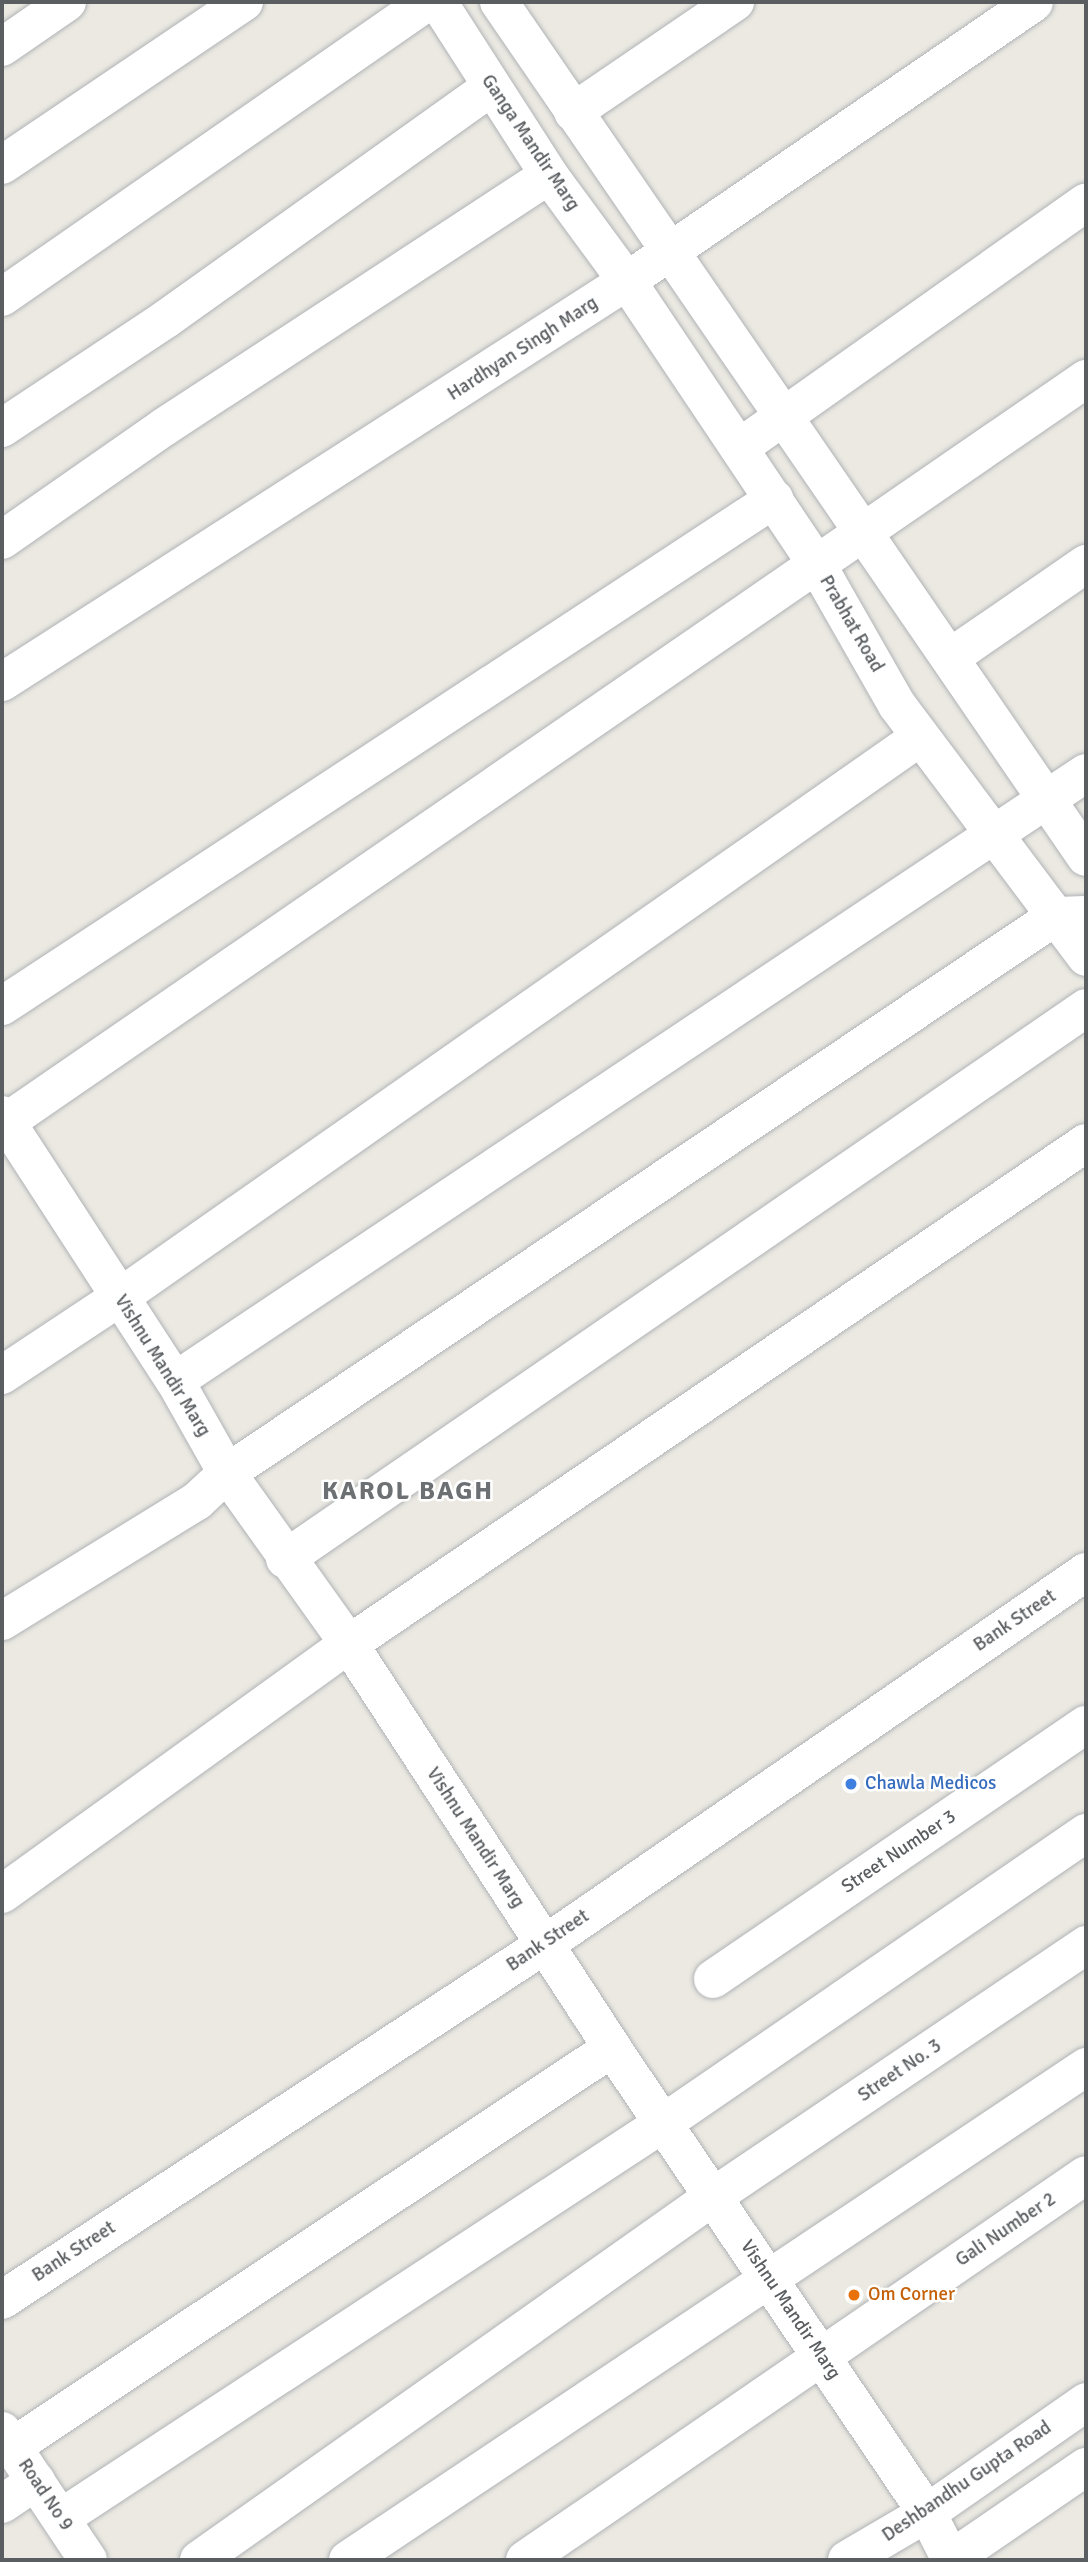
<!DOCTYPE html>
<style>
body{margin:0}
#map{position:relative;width:1088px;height:2562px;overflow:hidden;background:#ebe9e2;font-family:Signika,sans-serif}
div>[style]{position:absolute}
.roads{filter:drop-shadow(0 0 2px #b0b3b6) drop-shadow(0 0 2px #b0b3b6)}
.minor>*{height:38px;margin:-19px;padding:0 19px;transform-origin:19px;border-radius:19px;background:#fff}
.dots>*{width:19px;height:19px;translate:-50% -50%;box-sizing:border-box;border:4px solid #fff;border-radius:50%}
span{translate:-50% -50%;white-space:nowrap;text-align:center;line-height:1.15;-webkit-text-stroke:5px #fff;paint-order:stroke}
.street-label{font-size:19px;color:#5a5e61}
.shop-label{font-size:19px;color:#366cbe}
.left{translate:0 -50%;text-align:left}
.food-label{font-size:19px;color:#c56008}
.district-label{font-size:26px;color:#6c7073;font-weight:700;letter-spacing:2px}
.frame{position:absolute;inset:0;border:4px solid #5a5e61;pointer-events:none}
</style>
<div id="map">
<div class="roads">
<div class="minor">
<i style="left:438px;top:2px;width:206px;rotate:57.3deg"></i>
<i style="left:549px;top:175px;width:132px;rotate:53.7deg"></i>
<i style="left:627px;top:281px;width:339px;rotate:56.2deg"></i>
<i style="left:816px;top:563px;width:163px;rotate:60.3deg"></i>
<i style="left:897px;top:705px;width:315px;rotate:53.1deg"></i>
<i style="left:499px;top:2px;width:1037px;rotate:55.53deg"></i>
<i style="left:2px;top:47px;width:79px;rotate:-34.7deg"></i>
<i style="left:573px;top:112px;width:196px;rotate:-34.2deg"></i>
<i style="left:2px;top:165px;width:292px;rotate:-34deg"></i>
<i style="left:2px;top:297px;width:517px;rotate:-34.77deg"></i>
<i style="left:2px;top:428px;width:197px;rotate:-33.6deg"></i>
<i style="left:166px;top:319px;width:399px;rotate:-35.5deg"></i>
<i style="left:739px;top:448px;width:425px;rotate:-35.3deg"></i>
<i style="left:2px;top:540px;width:198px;rotate:-34.9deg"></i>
<i style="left:164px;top:427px;width:460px;rotate:-33.2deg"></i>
<i style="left:951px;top:657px;width:164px;rotate:-34.6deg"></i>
<i style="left:2px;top:682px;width:743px;rotate:-32.68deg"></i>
<i style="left:627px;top:281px;width:493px;rotate:-34.4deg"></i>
<i style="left:2px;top:1006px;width:924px;rotate:-33.29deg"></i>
<i style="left:2px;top:1115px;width:317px;rotate:57deg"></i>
<i style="left:175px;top:1381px;width:106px;rotate:60.5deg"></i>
<i style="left:227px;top:1473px;width:210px;rotate:54.5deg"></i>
<i style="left:349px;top:1644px;width:482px;rotate:56.9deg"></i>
<i style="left:612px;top:2048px;width:562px;rotate:55.89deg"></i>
<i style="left:927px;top:2513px;width:53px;rotate:62.9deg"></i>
<i style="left:2px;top:1125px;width:1316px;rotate:-34.54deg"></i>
<i style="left:2px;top:1375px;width:141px;rotate:-33.5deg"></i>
<i style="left:120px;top:1297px;width:977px;rotate:-34.99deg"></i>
<i style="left:175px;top:1381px;width:1095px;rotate:-33.72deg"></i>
<i style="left:285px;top:1559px;width:972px;rotate:-34.52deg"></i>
<i style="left:2px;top:1621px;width:229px;rotate:-31.6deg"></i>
<i style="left:197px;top:1501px;width:41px;rotate:-43deg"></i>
<i style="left:227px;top:1473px;width:999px;rotate:-33.9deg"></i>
<i style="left:1056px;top:916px;width:30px;rotate:-2deg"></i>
<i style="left:2px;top:1894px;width:428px;rotate:-35.8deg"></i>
<i style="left:349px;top:1644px;width:891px;rotate:-34.21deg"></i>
<i style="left:713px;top:1979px;width:451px;rotate:-34.3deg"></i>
<i style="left:2px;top:2300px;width:648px;rotate:-33.22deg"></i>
<i style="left:544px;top:1945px;width:658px;rotate:-34.54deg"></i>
<i style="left:2px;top:2431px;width:155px;rotate:56.3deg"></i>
<i style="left:12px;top:2447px;width:721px;rotate:-33.62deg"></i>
<i style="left:2px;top:2504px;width:41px;rotate:-34.1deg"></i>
<i style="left:61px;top:2518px;width:722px;rotate:-33.25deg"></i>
<i style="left:665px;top:2122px;width:511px;rotate:-34.47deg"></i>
<i style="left:199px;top:2560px;width:631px;rotate:-35.25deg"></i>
<i style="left:714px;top:2196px;width:449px;rotate:-34deg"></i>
<i style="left:348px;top:2560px;width:888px;rotate:-33.74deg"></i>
<i style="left:525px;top:2560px;width:680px;rotate:-34.46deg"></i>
<i style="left:847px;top:2560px;width:93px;rotate:-30.4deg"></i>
<i style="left:927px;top:2513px;width:194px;rotate:-34.9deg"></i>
<i style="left:950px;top:2560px;width:165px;rotate:-34.4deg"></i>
</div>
</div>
<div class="dots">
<i style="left:851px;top:1784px;background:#3f7fe0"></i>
<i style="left:854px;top:2295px;background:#e8710a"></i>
</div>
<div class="street-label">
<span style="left:530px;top:143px;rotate:56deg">Ganga Mandir Marg</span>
<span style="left:523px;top:349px;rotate:-33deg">Hardhyan Singh Marg</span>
<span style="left:851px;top:624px;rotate:60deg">Prabhat Road</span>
<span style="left:162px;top:1366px;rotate:58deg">Vishnu Mandir Marg</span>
<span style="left:1015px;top:1621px;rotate:-34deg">Bank Street</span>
<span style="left:475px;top:1838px;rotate:57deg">Vishnu Mandir Marg</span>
<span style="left:899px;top:1852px;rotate:-34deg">Street Number 3</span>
<span style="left:548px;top:1941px;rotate:-34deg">Bank Street</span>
<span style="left:900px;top:2071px;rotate:-34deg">Street No. 3</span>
<span style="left:1006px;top:2230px;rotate:-34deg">Gali Number 2</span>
<span style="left:74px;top:2252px;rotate:-33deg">Bank Street</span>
<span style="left:790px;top:2310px;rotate:56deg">Vishnu Mandir Marg</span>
<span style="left:967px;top:2482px;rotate:-34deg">Deshbandhu Gupta Road</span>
<span style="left:45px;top:2495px;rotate:56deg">Road No 9</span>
</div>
<div class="shop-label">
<span class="left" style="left:865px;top:1784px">Chawla Medicos</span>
</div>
<div class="food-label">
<span class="left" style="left:868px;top:2295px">Om Corner</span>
</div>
<div class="district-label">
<span style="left:408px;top:1492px">KAROL BAGH</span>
</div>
<div class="frame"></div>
</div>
